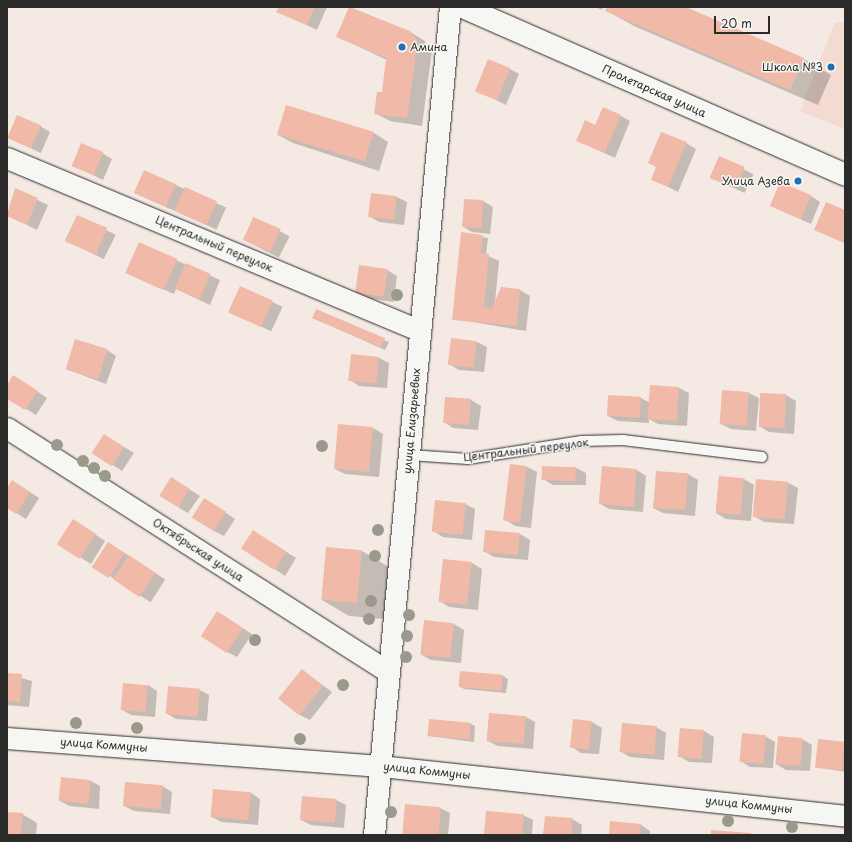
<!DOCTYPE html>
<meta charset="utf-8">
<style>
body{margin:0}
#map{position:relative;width:852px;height:842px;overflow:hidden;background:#f5eae3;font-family:"Playpen Sans",sans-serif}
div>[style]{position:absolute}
.built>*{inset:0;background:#f4dbd1}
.shadow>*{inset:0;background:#0003;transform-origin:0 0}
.building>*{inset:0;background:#f1b9a7;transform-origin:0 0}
.roads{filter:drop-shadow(0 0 1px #2b2b2b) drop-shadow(0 0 1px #2b2b2b)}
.service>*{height:10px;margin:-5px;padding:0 5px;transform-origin:5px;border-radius:5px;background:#f6f6f2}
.minor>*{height:21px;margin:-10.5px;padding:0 10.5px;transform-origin:10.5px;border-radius:10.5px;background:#f6f6f2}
.tertiary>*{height:22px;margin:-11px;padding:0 11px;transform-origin:11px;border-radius:11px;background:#f6f6f2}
.trees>*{width:12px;height:12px;margin:-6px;border-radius:50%;background:#99998c}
.dots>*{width:11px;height:11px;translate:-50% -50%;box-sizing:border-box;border:2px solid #f6f6f2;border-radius:50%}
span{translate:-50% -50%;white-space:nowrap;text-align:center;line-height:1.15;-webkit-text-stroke:3px #f6f6f2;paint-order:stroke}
.poi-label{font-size:11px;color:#2b2b2b}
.left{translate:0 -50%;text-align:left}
.right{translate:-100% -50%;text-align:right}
.street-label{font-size:11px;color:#2b2b2b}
.frame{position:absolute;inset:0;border:8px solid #2b2b2b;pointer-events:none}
.scale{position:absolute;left:714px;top:16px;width:56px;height:18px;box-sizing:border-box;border:2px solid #2b2b2b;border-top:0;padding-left:5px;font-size:12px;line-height:14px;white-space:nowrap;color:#2b2b2b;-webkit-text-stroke:3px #f6f6f2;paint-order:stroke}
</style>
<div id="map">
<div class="built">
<i style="clip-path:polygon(835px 22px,845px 23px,845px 129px,800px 111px)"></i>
</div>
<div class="shadow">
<i style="clip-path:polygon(280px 7px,327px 7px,317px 30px,278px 12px)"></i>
<i style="clip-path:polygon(350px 7px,410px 32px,425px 41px,432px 50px,422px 126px,390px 121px,375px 113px,383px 93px,387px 60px,338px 37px)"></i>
<i style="clip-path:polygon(595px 7px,603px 7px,602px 10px)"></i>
<i style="clip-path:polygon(608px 7px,683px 7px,804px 59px,831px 75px,818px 105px,634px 26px,607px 11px)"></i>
<i style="clip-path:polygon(510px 69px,519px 74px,506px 105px,476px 90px)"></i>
<i style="clip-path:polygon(287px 106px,374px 133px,388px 142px,379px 171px,293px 143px,278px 135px)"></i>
<i style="clip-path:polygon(621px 116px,630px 121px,615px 158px,578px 141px,596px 126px)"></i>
<i style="clip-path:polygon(40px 126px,50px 132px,41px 153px,8px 138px)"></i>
<i style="clip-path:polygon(686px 143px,696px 149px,678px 192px,652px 179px,657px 167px)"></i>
<i style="clip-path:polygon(102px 153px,112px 159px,103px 180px,72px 165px)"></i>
<i style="left:719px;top:158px;width:38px;height:21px;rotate:25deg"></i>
<i style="left:144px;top:171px;width:90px;height:24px;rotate:24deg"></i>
<i style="clip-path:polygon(15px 189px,48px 205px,37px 230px,7px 215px)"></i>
<i style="clip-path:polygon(372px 194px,397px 197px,407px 202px,404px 225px,379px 222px,369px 216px)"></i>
<i style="clip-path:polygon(811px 196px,820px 202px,811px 224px,771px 206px)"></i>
<i style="clip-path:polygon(465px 200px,483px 201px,493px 207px,490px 234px,472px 232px,462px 226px)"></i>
<i style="clip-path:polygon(826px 203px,845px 211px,845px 243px,815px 229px)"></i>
<i style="left:77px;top:216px;width:43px;height:27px;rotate:26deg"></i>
<i style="left:254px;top:218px;width:40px;height:24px;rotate:27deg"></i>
<i style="clip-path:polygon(462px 234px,488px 238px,486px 255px,499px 261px,495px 302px,502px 288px,520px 290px,530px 296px,526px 331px,454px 319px)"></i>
<i style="clip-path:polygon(140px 244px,220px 280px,210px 305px,176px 289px,174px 294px,127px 273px)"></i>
<i style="clip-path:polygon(387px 270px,397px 276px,394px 302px,366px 298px,356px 293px)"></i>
<i style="left:240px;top:287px;width:47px;height:27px;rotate:25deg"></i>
<i style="clip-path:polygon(318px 320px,384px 340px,389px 342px,385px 350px)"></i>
<i style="clip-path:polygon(477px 342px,487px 347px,484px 372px,459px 370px,449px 364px)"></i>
<i style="clip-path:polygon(107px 350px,116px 356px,106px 384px,66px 369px)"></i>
<i style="clip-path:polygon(352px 355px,379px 358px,389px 363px,387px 388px,359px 386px,350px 380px)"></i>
<i style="clip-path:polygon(23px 382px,47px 398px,36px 415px,7px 397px,7px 387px)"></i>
<i style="clip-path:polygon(651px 386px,679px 388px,689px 393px,687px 426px,658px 424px,649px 419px,649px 423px,618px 421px,608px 416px,641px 398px,650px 403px)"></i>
<i style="clip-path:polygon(723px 391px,749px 393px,759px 398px,756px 431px,731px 429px,721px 424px)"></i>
<i style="clip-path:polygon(761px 394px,786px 395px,796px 401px,794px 434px,769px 432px,759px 426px)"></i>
<i style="clip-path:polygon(446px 398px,471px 400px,481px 406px,478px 430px,453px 428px,444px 422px)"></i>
<i style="clip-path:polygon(373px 428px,383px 434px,379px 477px,345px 474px,335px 469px)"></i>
<i style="clip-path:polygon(114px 441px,134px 453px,122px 471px,93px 452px)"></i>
<i style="clip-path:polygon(527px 467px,537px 472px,531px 528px,515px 526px,506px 520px)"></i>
<i style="clip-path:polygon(576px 468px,586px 473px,586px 485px,553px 485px,543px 479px)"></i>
<i style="clip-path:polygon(637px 470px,646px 476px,643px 512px,609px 509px,599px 503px)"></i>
<i style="clip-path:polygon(657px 472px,688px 474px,698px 480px,695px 516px,663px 513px,653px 508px)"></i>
<i style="clip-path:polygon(719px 477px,744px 479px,754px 485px,751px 521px,726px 519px,716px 513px)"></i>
<i style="clip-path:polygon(788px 483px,798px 488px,794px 524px,764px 522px,754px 516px)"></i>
<i style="clip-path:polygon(181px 484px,200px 496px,188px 513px,179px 508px)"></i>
<i style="clip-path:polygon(22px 487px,39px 498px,26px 519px,7px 507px,7px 490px)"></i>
<i style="clip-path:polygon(465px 504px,475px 509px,472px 540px,443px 537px,433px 531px)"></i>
<i style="clip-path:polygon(214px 505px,235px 519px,224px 536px,214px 531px)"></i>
<i style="clip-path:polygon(83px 526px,105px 541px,91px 564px,59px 544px)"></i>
<i style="clip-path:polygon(486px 531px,520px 534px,530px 540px,528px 560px,494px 557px,484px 551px)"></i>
<i style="clip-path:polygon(263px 537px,296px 558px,285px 576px,276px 570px)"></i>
<i style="left:109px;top:543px;width:67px;height:27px;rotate:33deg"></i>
<i style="clip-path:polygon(362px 551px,389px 567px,384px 619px,349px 616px,322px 600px)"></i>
<i style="clip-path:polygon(472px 563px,482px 569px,478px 610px,449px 607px,440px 601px)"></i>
<i style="clip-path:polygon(227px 618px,252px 634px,237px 657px,227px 652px)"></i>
<i style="clip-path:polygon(425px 621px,454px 624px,464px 630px,461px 663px,431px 660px,422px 655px)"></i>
<i style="clip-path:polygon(302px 670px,332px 692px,310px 720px,300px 715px)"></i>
<i style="clip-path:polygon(461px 672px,503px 676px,508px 679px,506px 693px,464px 689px,459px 686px)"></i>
<i style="clip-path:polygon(7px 674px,32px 681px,29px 707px,7px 705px)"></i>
<i style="clip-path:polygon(148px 685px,157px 691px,155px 717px,131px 715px,121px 709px)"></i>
<i style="clip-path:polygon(200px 690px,209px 695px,207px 721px,176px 719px,166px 713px)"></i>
<i style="clip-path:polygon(526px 717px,535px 722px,533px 749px,498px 746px,488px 741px)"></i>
<i style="clip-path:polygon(592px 722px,602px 728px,599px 754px,581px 753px,572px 747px)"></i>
<i style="clip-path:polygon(471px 724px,475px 726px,474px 742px,429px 736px)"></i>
<i style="clip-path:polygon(656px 727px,666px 733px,664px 760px,630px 757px,620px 751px)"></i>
<i style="clip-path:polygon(681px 729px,704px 731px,714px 737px,712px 763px,689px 762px,679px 756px)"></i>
<i style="clip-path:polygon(765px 736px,775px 742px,773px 768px,750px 767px,741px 761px)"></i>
<i style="clip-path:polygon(802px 739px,812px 745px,810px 771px,786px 770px,776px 764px)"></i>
<i style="clip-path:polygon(845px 743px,845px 772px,817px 767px)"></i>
<i style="clip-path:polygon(91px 781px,100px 786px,99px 809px,70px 806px,60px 801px)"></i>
<i style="clip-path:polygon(162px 786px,172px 792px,170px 814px,134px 811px,124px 806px)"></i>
<i style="clip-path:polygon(251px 793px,260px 799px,258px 825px,222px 822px,212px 817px)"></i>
<i style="clip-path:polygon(336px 800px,346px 805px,344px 828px,311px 825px,301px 820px)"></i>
<i style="clip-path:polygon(440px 808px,450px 813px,448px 835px,404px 833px)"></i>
<i style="clip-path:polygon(7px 813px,22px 814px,37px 823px,36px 835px,7px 835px)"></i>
<i style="clip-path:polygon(523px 815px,533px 820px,532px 835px,485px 835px)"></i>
<i style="clip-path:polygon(572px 819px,582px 825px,581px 835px,544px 835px)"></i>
<i style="clip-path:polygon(641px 825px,650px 831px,650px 835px,610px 835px)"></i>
</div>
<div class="building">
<i style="clip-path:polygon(279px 7px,315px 7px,307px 25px,276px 12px)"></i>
<i style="clip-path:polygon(349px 7px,410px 31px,418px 41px,407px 118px,374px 114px,377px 92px,382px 92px,386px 58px,336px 37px)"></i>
<i style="clip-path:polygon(607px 7px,686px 7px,804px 58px,790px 90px,605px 11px)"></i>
<i style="left:488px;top:59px;width:24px;height:35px;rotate:22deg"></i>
<i style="left:286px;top:105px;width:92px;height:31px;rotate:17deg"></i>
<i style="clip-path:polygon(603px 107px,621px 115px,605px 153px,576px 141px,585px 120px,595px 125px)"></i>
<i style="left:17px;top:115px;width:26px;height:25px;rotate:23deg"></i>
<i style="clip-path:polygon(661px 132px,687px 142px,668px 187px,651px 180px,656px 167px,648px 163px)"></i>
<i style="left:81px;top:143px;width:24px;height:25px;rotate:22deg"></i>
<i style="left:719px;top:156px;width:28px;height:24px;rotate:23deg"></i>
<i style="left:144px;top:170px;width:35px;height:25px;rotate:24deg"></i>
<i style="left:780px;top:182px;width:34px;height:26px;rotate:23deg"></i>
<i style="left:185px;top:187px;width:35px;height:26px;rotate:24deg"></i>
<i style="clip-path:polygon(15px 188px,38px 198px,27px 225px,7px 216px)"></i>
<i style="left:371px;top:193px;width:26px;height:24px;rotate:7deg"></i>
<i style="left:464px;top:199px;width:19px;height:28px;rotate:3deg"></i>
<i style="clip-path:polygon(826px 202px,845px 210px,844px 243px,814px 230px)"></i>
<i style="left:77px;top:215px;width:33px;height:29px;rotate:23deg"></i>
<i style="left:253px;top:217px;width:30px;height:25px;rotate:23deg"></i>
<i style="clip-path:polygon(461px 232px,483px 235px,481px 253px,489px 254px,484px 307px,492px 308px,501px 287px,520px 289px,517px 326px,452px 320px)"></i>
<i style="left:139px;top:242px;width:42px;height:34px;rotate:24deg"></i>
<i style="left:186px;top:263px;width:27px;height:28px;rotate:24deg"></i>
<i style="left:359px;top:265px;width:29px;height:28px;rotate:8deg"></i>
<i style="left:240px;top:286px;width:36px;height:29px;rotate:24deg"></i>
<i style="left:316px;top:309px;width:75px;height:10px;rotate:23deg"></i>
<i style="left:451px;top:338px;width:26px;height:27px;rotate:7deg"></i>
<i style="left:75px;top:339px;width:34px;height:32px;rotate:17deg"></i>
<i style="left:351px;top:354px;width:28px;height:27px;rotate:6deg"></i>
<i style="clip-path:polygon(13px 375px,38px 391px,25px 410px,7px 399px,7px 385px)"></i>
<i style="left:650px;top:385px;width:29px;height:34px;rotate:4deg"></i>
<i style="left:722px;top:390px;width:27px;height:34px;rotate:4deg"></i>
<i style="left:760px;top:393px;width:26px;height:34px;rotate:2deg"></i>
<i style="left:608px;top:395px;width:33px;height:21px;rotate:3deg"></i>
<i style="left:445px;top:397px;width:26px;height:26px;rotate:4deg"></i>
<i style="left:338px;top:424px;width:35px;height:45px;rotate:5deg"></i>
<i style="left:104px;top:434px;width:24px;height:23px;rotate:33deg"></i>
<i style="left:510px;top:464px;width:17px;height:57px;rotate:7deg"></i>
<i style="left:542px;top:466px;width:34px;height:14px;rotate:2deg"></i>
<i style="left:602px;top:466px;width:35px;height:38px;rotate:5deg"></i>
<i style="left:656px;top:471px;width:32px;height:37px;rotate:4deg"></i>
<i style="left:719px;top:476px;width:25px;height:37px;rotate:5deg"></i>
<i style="left:171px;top:477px;width:22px;height:22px;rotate:32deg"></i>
<i style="left:756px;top:479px;width:32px;height:38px;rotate:5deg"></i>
<i style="clip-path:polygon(12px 480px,30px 492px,16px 514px,7px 508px,7px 488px)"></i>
<i style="left:204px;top:498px;width:26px;height:23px;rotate:32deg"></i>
<i style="left:435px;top:500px;width:31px;height:32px;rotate:6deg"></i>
<i style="left:73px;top:519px;width:27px;height:30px;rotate:33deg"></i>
<i style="left:253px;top:530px;width:40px;height:22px;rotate:33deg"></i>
<i style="left:485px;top:530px;width:35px;height:22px;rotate:5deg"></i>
<i style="left:108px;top:542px;width:20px;height:30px;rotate:33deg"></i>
<i style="left:326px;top:547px;width:36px;height:53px;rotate:5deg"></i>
<i style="left:129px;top:555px;width:32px;height:29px;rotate:34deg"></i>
<i style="left:443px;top:559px;width:29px;height:43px;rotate:6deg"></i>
<i style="left:217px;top:611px;width:31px;height:30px;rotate:33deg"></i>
<i style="left:424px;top:620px;width:30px;height:35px;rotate:6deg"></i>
<i style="left:302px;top:669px;width:27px;height:38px;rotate:39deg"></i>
<i style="left:460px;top:671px;width:43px;height:16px;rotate:5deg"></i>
<i style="left:7px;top:673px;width:15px;height:28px;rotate:4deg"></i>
<i style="left:123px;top:683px;width:25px;height:27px;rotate:5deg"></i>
<i style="left:168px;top:686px;width:32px;height:28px;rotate:5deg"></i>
<i style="left:489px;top:713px;width:37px;height:28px;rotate:5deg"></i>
<i style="left:429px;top:719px;width:42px;height:17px;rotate:5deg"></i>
<i style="left:573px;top:719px;width:19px;height:29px;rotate:6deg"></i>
<i style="left:622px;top:723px;width:35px;height:29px;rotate:5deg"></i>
<i style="left:680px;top:728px;width:24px;height:29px;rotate:5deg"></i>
<i style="left:742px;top:733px;width:24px;height:29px;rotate:5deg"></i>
<i style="left:778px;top:736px;width:25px;height:28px;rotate:5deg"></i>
<i style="left:818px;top:739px;width:27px;height:29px;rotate:6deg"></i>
<i style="left:61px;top:777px;width:30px;height:24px;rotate:6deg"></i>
<i style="left:125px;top:782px;width:38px;height:24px;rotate:5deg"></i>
<i style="left:213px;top:789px;width:38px;height:28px;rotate:5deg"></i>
<i style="left:302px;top:796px;width:35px;height:24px;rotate:5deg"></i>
<i style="left:405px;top:804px;width:36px;height:30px;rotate:5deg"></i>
<i style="left:486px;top:811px;width:38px;height:24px;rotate:5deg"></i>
<i style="clip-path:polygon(7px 812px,23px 813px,21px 835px,7px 835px)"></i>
<i style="clip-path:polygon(545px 816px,573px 818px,571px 835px,543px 835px)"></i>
<i style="clip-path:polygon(610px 821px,641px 824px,640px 835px,609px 835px)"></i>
<i style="clip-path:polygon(711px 830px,751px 833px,751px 835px,711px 835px)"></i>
</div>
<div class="roads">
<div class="service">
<i style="left:409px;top:455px;width:59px;rotate:3.9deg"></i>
<i style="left:468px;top:459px;width:115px;rotate:-9deg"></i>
<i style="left:582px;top:441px;width:41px;rotate:-1.4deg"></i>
<i style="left:623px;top:440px;width:140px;rotate:7deg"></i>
</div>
<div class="minor">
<i style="left:7px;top:158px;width:448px;rotate:22.7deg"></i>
<i style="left:7px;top:428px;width:453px;rotate:32.6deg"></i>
<i style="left:7px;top:738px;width:374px;rotate:4.3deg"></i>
<i style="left:380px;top:766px;width:468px;rotate:6.1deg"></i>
<i style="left:374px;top:835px;width:831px;rotate:-84.76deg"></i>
</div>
<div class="tertiary">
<i style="left:463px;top:7px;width:417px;rotate:23.7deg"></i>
</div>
</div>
<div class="trees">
<i style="left:397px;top:295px"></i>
<i style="left:57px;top:445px"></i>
<i style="left:322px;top:446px"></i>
<i style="left:83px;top:461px"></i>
<i style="left:94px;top:468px"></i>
<i style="left:105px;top:476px"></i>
<i style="left:378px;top:530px"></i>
<i style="left:375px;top:556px"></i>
<i style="left:371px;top:601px"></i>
<i style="left:409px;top:615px"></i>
<i style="left:369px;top:619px"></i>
<i style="left:407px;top:636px"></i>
<i style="left:255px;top:640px"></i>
<i style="left:406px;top:657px"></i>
<i style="left:343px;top:685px"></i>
<i style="left:76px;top:723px"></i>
<i style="left:137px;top:728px"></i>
<i style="left:300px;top:739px"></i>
<i style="left:391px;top:812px"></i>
<i style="left:728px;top:821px"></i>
<i style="left:792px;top:827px"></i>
</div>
<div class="dots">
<i style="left:402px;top:47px;background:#1f6fb2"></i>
<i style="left:831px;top:67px;background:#1f6fb2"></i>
<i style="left:798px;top:181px;background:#1f6fb2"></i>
</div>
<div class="poi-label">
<span class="left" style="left:410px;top:47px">Амина</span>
<span class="right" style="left:823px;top:67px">Школа №3</span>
<span class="right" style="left:790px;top:181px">Улица Азева</span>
</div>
<div class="street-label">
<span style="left:654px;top:91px;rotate:24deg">Пролетарская улица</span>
<span style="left:214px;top:244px;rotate:23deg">Центральный переулок</span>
<span style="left:412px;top:421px;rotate:-85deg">улица Елизарьевых</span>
<span style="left:526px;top:450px;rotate:-7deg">Центральный переулок</span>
<span style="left:198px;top:550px;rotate:33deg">Октябрьская улица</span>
<span style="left:104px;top:745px;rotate:4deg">улица Коммуны</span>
<span style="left:427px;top:771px;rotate:6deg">улица Коммуны</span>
<span style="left:749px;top:805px;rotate:6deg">улица Коммуны</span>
</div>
<div class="frame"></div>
<div class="scale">20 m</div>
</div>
